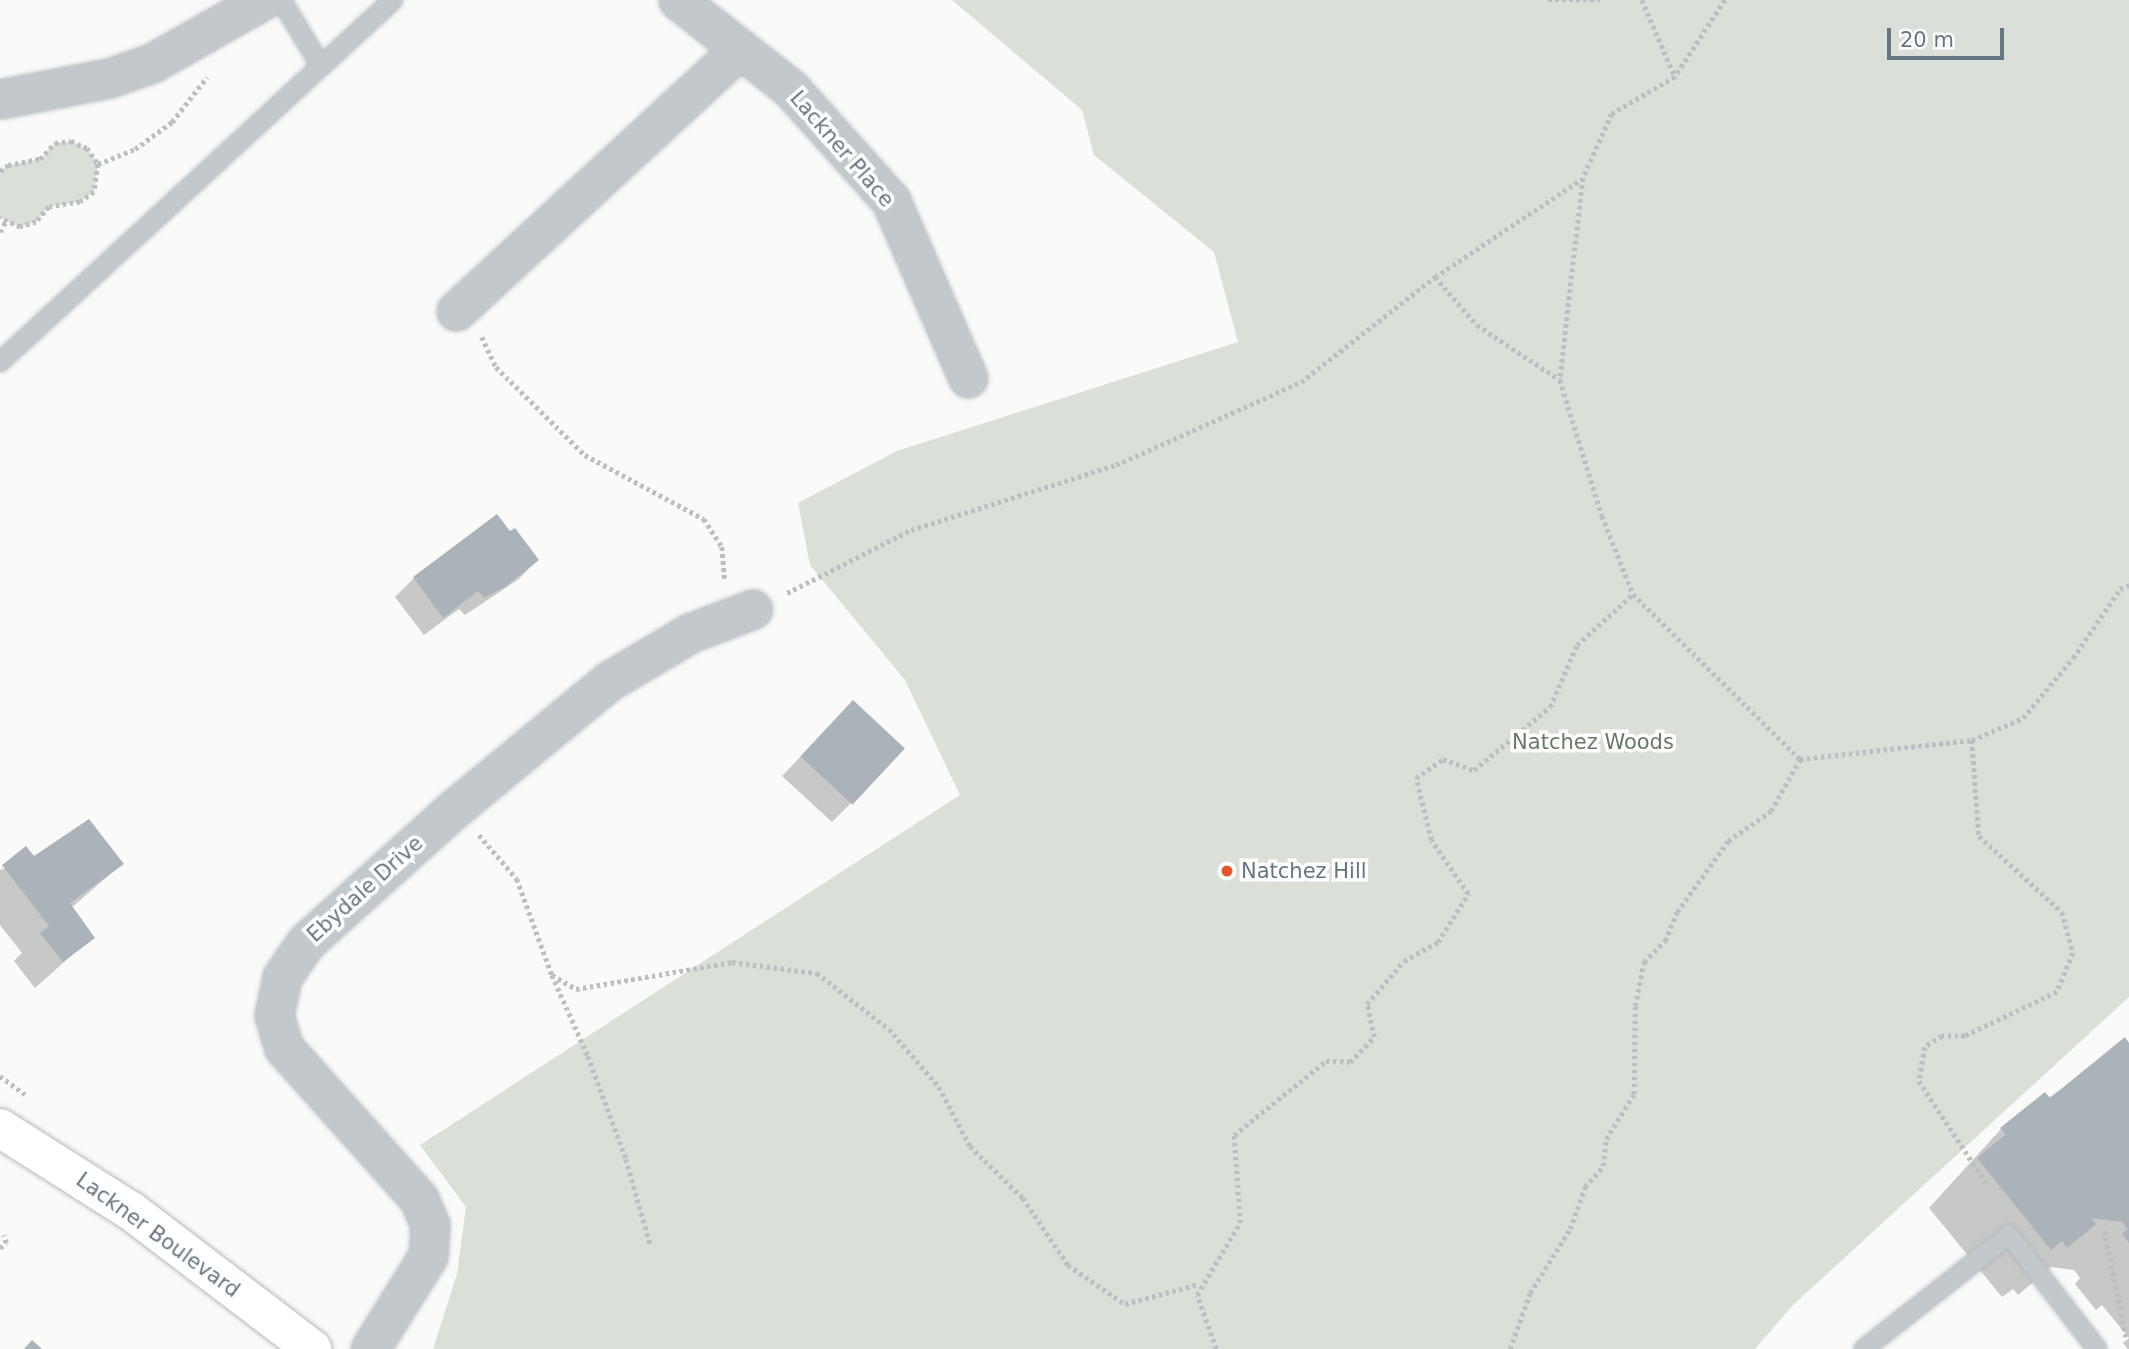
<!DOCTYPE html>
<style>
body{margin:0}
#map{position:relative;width:2129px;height:1349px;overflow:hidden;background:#fafaf8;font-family:"DejaVu Sans",sans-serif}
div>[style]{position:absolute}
.green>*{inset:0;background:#dadfd7}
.shadow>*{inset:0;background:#0003}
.building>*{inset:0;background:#aab3b9;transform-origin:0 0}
.path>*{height:4.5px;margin-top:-2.25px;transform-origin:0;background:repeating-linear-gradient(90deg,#bbbfc2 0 3.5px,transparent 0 7px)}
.roads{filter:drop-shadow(0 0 2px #b3babf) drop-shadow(0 0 2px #b3babf)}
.lane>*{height:18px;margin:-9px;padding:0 9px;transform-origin:9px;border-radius:9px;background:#c3c8cc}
.street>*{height:37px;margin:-18.5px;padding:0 18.5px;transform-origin:18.5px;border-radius:18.5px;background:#c3c8cc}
.secondary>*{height:38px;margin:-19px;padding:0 19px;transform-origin:19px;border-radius:19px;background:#fff}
.dots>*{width:19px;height:19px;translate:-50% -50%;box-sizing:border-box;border:4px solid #fff;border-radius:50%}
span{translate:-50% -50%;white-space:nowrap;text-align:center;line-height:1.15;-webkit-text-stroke:7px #fff;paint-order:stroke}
.street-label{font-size:21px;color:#657683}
.park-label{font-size:21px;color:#687a64}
.poi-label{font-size:21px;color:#657683}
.left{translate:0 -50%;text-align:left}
.scale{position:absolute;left:1887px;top:28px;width:117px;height:32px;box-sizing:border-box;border:4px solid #657683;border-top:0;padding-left:9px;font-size:21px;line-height:24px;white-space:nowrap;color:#657683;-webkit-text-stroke:5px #fff;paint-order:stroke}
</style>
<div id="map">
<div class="green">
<i style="clip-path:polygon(952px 0,2129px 0,2129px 997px,1793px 1305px,1755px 1349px,433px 1349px,457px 1274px,466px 1207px,420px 1145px,960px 795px,905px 680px,810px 565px,798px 503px,897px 451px,1238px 342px,1214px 252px,1094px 155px,1082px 110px)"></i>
<i style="clip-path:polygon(71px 141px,87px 148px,98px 164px,94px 192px,80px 202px,49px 207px,36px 222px,20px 227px,0 218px,0 171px,8px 165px,40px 159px,55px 143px)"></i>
</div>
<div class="shadow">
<i style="clip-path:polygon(510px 533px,537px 560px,519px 579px,465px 615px,459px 609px,424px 635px,395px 597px,414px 578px)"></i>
<i style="clip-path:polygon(835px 721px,850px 804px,832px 822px,782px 776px)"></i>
<i style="clip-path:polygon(33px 858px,122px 864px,71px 908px,92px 937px,35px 988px,14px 961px,22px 953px,0 925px,0 870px)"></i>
<i style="clip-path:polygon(2129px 1045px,2129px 1349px,2128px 1349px,2123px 1343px,2129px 1338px,2102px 1305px,2096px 1310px,2075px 1284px,2080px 1278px,2074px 1270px,2051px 1267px,2018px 1295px,2013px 1289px,2002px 1297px,1929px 1208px,2001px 1129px)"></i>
</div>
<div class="building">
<i style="clip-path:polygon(497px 514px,510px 531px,515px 528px,539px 560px,505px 587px,484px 598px,478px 591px,443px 618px,413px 577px)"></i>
<i style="left:853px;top:700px;width:71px;height:77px;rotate:43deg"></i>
<i style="clip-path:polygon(89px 819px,124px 864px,70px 903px,95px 938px,63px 962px,40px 933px,49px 926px,2px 865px,26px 846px,34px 856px)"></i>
<i style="clip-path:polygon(2125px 1037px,2129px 1043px,2129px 1243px,2122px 1234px,2128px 1229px,2122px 1222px,2091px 1218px,2096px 1224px,2067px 1248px,2062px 1241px,2051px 1250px,1977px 1158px,2006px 1134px,2000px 1128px,2045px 1092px,2050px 1098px)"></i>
<i style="clip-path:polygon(32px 1340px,42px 1349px,24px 1349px)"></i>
</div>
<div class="path">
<i style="left:1548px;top:0;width:52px"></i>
<i style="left:1642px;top:0;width:84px;rotate:66.8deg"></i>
<i style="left:1725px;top:0;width:92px;rotate:123deg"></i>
<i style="left:1675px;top:77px;width:73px;rotate:149.6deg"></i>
<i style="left:1612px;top:114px;width:70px;rotate:114.4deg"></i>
<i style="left:1583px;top:178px;width:203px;rotate:96.5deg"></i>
<i style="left:1560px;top:380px;width:142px;rotate:72.8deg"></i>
<i style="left:1602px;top:516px;width:84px;rotate:68.3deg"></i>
<i style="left:1633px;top:594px;width:235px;rotate:44.7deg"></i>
<i style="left:1800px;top:759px;width:173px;rotate:-6.3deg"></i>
<i style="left:1972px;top:740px;width:56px;rotate:-23.3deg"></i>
<i style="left:2023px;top:718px;width:78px;rotate:-50.2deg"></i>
<i style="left:2073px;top:658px;width:83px;rotate:-55.7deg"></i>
<i style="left:2120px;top:589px;width:10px;rotate:-24deg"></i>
<i style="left:98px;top:164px;width:40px;rotate:-22deg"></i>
<i style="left:135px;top:149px;width:46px;rotate:-36.1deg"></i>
<i style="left:172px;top:122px;width:57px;rotate:-52.1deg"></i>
<i style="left:0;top:171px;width:10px;rotate:-37deg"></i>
<i style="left:8px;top:165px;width:33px;rotate:-11deg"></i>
<i style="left:40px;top:159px;width:22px;rotate:-47deg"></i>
<i style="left:55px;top:143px;width:16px;rotate:-7deg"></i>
<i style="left:71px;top:141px;width:17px;rotate:24deg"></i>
<i style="left:87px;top:148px;width:19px;rotate:55deg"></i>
<i style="left:98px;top:164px;width:28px;rotate:98deg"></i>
<i style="left:94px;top:192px;width:17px;rotate:144deg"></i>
<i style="left:80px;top:202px;width:31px;rotate:171deg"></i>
<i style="left:49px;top:207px;width:20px;rotate:131deg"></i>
<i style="left:36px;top:222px;width:17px;rotate:163deg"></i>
<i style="left:20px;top:227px;width:22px;rotate:-156deg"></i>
<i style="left:0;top:232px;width:11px;rotate:-63deg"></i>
<i style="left:1435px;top:277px;width:64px;rotate:48.8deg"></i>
<i style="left:1477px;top:325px;width:100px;rotate:33.5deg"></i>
<i style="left:482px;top:337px;width:33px;rotate:65deg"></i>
<i style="left:496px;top:367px;width:125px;rotate:44.7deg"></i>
<i style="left:585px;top:455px;width:135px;rotate:28.3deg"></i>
<i style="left:704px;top:519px;width:33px;rotate:57deg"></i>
<i style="left:722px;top:547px;width:34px;rotate:85deg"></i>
<i style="left:787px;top:593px;width:139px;rotate:-26.9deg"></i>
<i style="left:911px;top:530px;width:215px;rotate:-17.6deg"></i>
<i style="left:1116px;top:465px;width:203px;rotate:-24.2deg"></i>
<i style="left:1301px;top:382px;width:170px;rotate:-38.1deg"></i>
<i style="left:1435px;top:277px;width:177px;rotate:-33.7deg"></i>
<i style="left:1972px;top:740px;width:96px;rotate:85.8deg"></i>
<i style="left:1979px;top:836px;width:113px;rotate:42.5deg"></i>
<i style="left:2062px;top:912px;width:42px;rotate:75deg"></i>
<i style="left:2073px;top:953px;width:42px;rotate:112.3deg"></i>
<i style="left:2057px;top:992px;width:102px;rotate:154.4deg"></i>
<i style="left:1965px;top:1036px;width:23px;rotate:180deg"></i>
<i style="left:1942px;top:1036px;width:20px;rotate:147deg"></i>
<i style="left:1925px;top:1047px;width:35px;rotate:100deg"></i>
<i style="left:1919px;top:1081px;width:126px;rotate:56.7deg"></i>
<i style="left:479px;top:835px;width:58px;rotate:49.2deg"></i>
<i style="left:517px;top:879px;width:102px;rotate:70deg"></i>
<i style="left:552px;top:975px;width:28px;rotate:30deg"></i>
<i style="left:576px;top:989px;width:158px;rotate:-9.8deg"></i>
<i style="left:732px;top:962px;width:86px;rotate:7.4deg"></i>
<i style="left:817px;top:973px;width:91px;rotate:37.9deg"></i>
<i style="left:889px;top:1029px;width:77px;rotate:49.2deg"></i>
<i style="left:939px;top:1087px;width:67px;rotate:62.3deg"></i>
<i style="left:970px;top:1146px;width:74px;rotate:44.5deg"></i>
<i style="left:1023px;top:1198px;width:81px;rotate:56.1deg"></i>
<i style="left:1068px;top:1265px;width:69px;rotate:34.4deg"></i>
<i style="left:1125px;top:1304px;width:77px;rotate:-15.1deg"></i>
<i style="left:552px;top:975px;width:89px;rotate:66deg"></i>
<i style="left:588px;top:1056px;width:110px;rotate:69.7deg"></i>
<i style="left:626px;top:1159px;width:91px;rotate:74.1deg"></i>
<i style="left:0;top:1076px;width:31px;rotate:36deg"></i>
<i style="left:2105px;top:1231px;width:108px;rotate:78.8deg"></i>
<i style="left:0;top:1248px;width:8px;rotate:-40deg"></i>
<i style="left:6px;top:1243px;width:8px;rotate:-104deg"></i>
<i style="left:1216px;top:1349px;width:57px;rotate:-109.4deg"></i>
<i style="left:1197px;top:1295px;width:84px;rotate:-59.2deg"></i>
<i style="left:1240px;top:1223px;width:88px;rotate:-93.9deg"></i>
<i style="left:1234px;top:1135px;width:118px;rotate:-38.8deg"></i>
<i style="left:1326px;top:1061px;width:24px;rotate:2deg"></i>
<i style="left:1350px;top:1062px;width:35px;rotate:-46deg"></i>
<i style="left:1374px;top:1037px;width:34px;rotate:-102deg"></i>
<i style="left:1367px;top:1004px;width:57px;rotate:-49.3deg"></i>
<i style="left:1404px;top:961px;width:39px;rotate:-29deg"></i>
<i style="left:1438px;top:942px;width:57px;rotate:-58deg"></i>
<i style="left:1468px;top:894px;width:65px;rotate:-124.4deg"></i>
<i style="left:1431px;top:840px;width:64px;rotate:-103.6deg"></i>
<i style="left:1416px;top:778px;width:33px;rotate:-35deg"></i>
<i style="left:1443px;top:759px;width:33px;rotate:20deg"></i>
<i style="left:1474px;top:770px;width:99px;rotate:-39.7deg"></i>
<i style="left:1550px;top:707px;width:68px;rotate:-66.5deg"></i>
<i style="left:1577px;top:645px;width:76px;rotate:-42.3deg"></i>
<i style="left:1510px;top:1349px;width:59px;rotate:-70.3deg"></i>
<i style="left:1530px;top:1293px;width:75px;rotate:-58deg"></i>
<i style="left:1570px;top:1229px;width:45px;rotate:-70.3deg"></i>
<i style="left:1585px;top:1187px;width:28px;rotate:-49deg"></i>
<i style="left:1603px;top:1166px;width:27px;rotate:-84deg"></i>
<i style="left:1606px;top:1139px;width:53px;rotate:-58.1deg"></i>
<i style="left:1634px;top:1094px;width:88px;rotate:-89.3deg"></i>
<i style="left:1635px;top:1006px;width:45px;rotate:-78.4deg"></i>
<i style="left:1644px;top:962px;width:30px;rotate:-45deg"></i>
<i style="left:1665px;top:941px;width:31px;rotate:-68deg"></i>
<i style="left:1677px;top:912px;width:87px;rotate:-54.3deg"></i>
<i style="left:1728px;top:841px;width:52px;rotate:-34.9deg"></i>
<i style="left:1771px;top:811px;width:60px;rotate:-60.9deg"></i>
</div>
<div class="roads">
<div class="lane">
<i style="left:281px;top:0;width:77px;rotate:58.8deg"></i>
<i style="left:0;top:362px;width:534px;rotate:-42.65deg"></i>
<i style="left:1864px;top:1349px;width:184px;rotate:-38.2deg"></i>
<i style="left:2009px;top:1235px;width:144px;rotate:52.3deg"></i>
</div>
<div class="street">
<i style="left:678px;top:0;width:144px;rotate:38.2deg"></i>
<i style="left:791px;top:89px;width:150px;rotate:48.2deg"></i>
<i style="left:891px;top:201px;width:193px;rotate:66.5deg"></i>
<i style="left:0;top:99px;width:111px;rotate:-10.9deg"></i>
<i style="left:109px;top:78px;width:46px;rotate:-19.2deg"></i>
<i style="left:152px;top:63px;width:128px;rotate:-29.6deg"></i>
<i style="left:456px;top:311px;width:386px;rotate:-42.7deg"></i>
<i style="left:370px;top:1349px;width:110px;rotate:-58.1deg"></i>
<i style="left:428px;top:1256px;width:31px;rotate:-86deg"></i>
<i style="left:430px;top:1225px;width:28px;rotate:-113deg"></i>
<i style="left:419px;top:1199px;width:203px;rotate:-131.8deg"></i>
<i style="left:284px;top:1048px;width:34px;rotate:-107deg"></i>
<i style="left:274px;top:1015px;width:39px;rotate:-78deg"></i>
<i style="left:282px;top:977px;width:42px;rotate:-55.6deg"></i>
<i style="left:306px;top:942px;width:200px;rotate:-42deg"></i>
<i style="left:455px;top:808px;width:200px;rotate:-39.5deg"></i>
<i style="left:609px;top:681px;width:94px;rotate:-30.7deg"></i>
<i style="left:690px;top:633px;width:67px;rotate:-20.9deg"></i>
</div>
<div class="secondary">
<i style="left:0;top:1128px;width:155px;rotate:32.4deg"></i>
<i style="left:131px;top:1211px;width:228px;rotate:37.3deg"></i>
</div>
</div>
<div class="dots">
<i style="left:1227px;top:871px;background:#e4572e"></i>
</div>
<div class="street-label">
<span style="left:842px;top:149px;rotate:49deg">Lackner Place</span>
<span style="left:365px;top:889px;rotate:-42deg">Ebydale Drive</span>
<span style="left:158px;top:1235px;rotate:36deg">Lackner Boulevard</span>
</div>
<div class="park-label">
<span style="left:1593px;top:742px">Natchez Woods</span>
</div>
<div class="poi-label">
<span class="left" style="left:1241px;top:871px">Natchez Hill</span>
</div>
<div class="scale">20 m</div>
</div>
